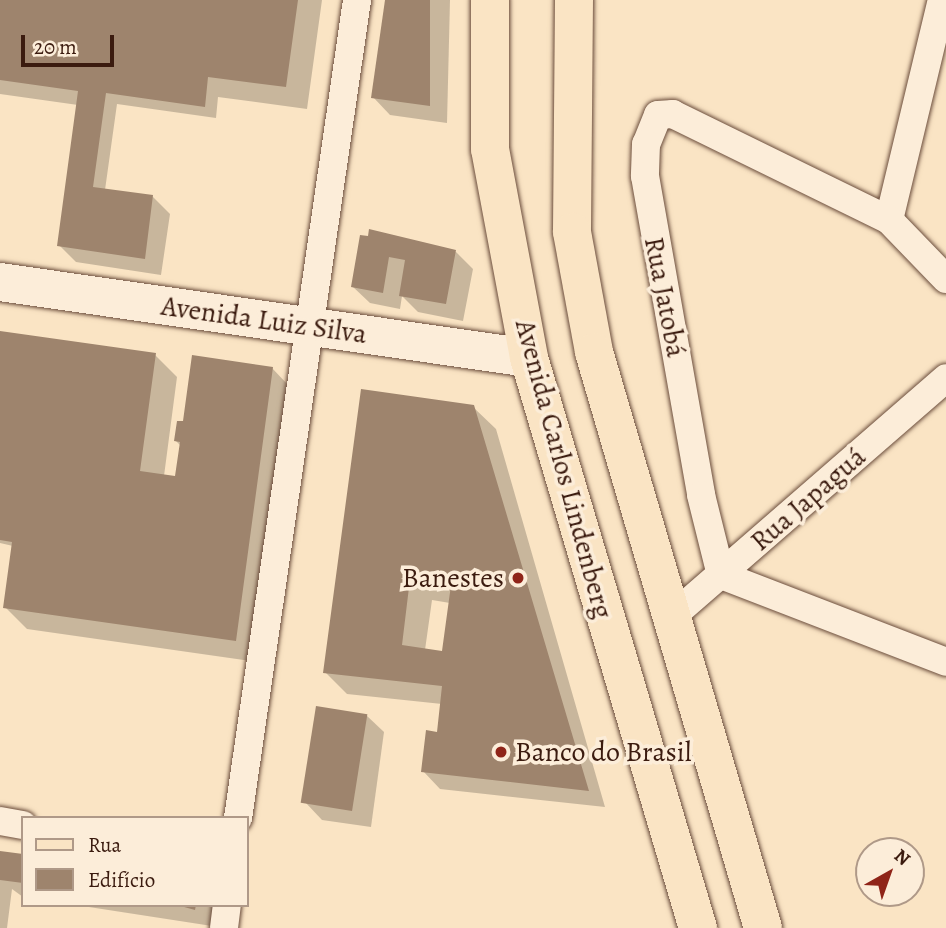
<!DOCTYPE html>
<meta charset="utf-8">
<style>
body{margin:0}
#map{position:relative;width:946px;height:928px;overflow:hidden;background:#fae4c4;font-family:Alegreya,serif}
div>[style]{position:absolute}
.shadow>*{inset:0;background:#0003}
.building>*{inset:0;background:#9e846d;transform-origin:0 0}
.roads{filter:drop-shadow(0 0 2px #6b4d3c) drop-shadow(0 0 2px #6b4d3c)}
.street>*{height:28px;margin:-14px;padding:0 14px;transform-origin:14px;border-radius:14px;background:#fcedd9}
.secondary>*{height:38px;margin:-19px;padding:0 19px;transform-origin:19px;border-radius:19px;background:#fcedd9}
.primary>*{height:38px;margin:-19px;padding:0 19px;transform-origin:19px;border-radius:19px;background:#fae4c4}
.dots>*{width:19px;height:19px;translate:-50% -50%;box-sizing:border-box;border:4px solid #fcedd9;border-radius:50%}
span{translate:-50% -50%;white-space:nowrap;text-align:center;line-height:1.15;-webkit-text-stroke:7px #fcedd9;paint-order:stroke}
.street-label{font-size:28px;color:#3b1b0f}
.poi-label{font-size:28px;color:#3b1b0f}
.right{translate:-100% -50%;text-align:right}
.left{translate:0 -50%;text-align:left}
.legend{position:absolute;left:21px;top:816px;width:228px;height:91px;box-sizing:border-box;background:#fcedd9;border:2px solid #af9988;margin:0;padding:9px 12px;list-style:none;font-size:21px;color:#3b1b0f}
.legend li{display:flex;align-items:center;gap:14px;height:35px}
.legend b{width:35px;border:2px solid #af9988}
.north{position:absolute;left:855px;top:837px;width:70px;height:70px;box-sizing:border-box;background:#fcedd9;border:2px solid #af9988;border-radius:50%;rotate:40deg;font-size:19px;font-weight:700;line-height:28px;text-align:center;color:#3b1b0f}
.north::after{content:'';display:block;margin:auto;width:24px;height:32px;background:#8f2418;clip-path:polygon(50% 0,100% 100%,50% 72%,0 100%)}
.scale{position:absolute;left:21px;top:35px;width:93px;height:32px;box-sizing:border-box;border:4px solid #3b1b0f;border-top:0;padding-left:9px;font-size:21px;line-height:24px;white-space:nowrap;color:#3b1b0f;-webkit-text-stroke:5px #fcedd9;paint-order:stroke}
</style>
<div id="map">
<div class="shadow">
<i style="clip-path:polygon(0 0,322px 0,307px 109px,218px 97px,216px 118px,117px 104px,105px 190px,152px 196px,170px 214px,161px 275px,76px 262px,59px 245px,78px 105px,0 94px)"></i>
<i style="clip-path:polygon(387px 0,450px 0,447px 123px,390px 115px,373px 97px)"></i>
<i style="clip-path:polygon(362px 237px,456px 252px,473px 269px,463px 321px,418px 312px,402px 296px,400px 309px,370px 303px,352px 286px)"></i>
<i style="clip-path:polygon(0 333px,155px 355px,177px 377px,164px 476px,177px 478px,181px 446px,176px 441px,184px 423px,272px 368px,289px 386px,257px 662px,27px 629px,5px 607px,13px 546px,0 543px)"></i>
<i style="clip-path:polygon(evenodd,473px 407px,496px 429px,605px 807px,440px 789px,423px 771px,439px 734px,442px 704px,347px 694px,325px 672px,473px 407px,432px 600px,450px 603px,443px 653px,425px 650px,432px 600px)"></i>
<i style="clip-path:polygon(366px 715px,384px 732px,371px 827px,322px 820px,305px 802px)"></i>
<i style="clip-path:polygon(0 852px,23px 856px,23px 897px,12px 889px,7px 928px,0 928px)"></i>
<i style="clip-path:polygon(76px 905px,215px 905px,212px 926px)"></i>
</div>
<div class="building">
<i style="clip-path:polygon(0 0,298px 0,286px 87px,208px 77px,205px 107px,106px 93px,93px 187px,153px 195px,145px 259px,57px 246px,78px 91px,0 80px)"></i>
<i style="clip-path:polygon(385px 0,430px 0,430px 106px,371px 98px)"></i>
<i style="clip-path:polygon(369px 229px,456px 250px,446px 304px,399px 296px,405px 260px,389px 257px,383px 293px,351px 287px,360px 235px,368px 236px)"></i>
<i style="clip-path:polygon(0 331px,156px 353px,140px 471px,175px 476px,180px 442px,174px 441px,177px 421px,183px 421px,192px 355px,273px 367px,236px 641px,3px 608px,12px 542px,0 540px)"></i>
<i style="clip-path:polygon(evenodd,361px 389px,474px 405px,589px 791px,421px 772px,426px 730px,437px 732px,442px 686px,323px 673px,361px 389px,410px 579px,451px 585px,442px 651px,402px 645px,410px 579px)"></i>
<i style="left:316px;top:706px;width:52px;height:98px;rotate:9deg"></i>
<i style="clip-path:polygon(0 851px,23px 854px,23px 883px,0 880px)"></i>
<i style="clip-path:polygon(177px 905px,196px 905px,195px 910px)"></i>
</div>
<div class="roads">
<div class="street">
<i style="left:889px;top:220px;width:226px;rotate:-76.5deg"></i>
<i style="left:946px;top:279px;width:82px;rotate:-134deg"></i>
<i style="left:889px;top:220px;width:241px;rotate:-153.9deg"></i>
<i style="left:673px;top:114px;width:15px;rotate:176deg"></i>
<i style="left:658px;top:115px;width:31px;rotate:112deg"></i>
<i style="left:646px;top:144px;width:32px;rotate:92deg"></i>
<i style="left:645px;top:176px;width:324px;rotate:80deg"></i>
<i style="left:701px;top:495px;width:82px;rotate:76deg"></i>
<i style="left:721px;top:575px;width:241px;rotate:21.1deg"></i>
<i style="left:669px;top:619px;width:367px;rotate:-41deg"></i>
<i style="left:238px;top:818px;width:827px;rotate:-81.72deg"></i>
<i style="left:0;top:821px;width:23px;rotate:10deg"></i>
<i style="left:224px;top:928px;width:23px;rotate:-83deg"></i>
</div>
<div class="secondary">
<i style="left:0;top:282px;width:534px;rotate:8.18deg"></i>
</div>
<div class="primary">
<i style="left:490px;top:0;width:149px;rotate:90deg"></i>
<i style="left:490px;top:149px;width:213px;rotate:79.4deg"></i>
<i style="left:529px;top:358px;width:595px;rotate:73.49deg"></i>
<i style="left:574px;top:0;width:232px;rotate:90.5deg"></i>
<i style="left:572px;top:232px;width:122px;rotate:79.6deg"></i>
<i style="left:594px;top:352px;width:600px;rotate:73.65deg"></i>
</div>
</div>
<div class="dots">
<i style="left:518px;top:578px;background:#8f2418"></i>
<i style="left:501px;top:752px;background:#8f2418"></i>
</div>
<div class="street-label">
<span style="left:665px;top:297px;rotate:79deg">Rua Jatobá</span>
<span style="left:264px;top:320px;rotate:8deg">Avenida Luiz Silva</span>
<span style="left:564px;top:469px;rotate:75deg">Avenida Carlos Lindenberg</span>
<span style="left:808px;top:499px;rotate:-41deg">Rua Japaguá</span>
</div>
<div class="poi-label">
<span class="right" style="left:504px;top:578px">Banestes</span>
<span class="left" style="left:515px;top:752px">Banco do Brasil</span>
</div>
<ul class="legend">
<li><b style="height:9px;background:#fae4c4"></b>Rua</li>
<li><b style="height:19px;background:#9e846d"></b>Edifício</li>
</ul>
<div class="north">N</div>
<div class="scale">20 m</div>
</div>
